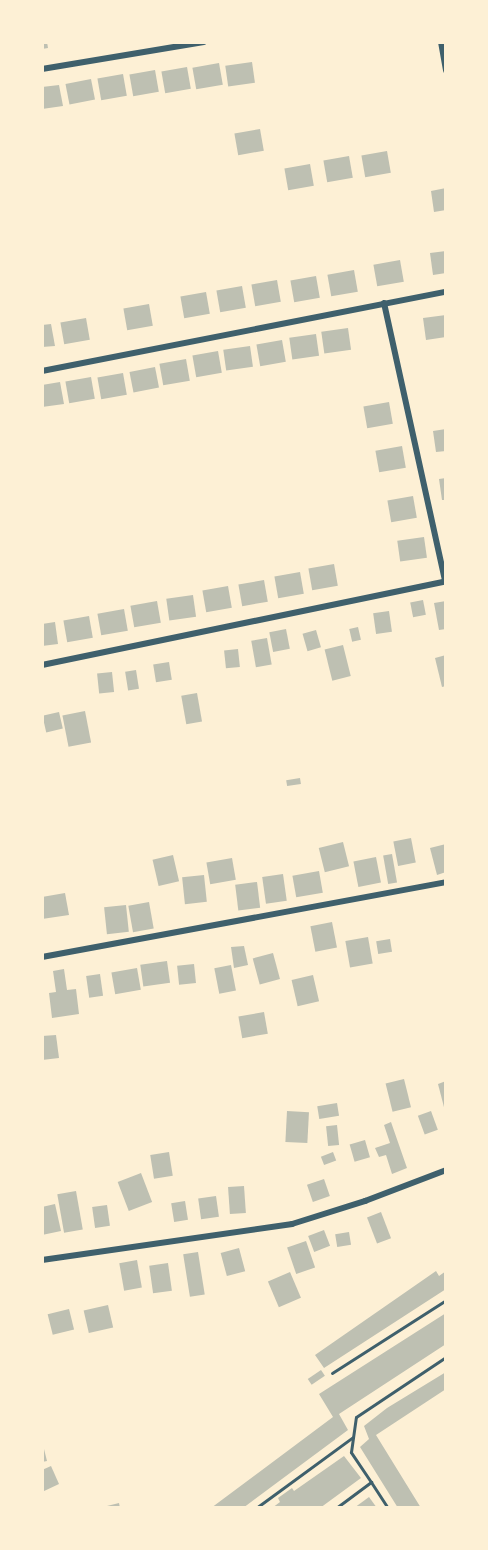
<!DOCTYPE html>
<style>
body{margin:0}
#map{position:relative;width:488px;height:1550px;overflow:hidden;background:#fdf0d5;font-family:"PT Sans",sans-serif}
div>[style]{position:absolute}
.building>*{inset:0;background:#bec0b2;transform-origin:0 0}
.service>*{height:3px;margin:-1.5px;padding:0 1.5px;transform-origin:1.5px;border-radius:1.5px;background:#3f606c}
.minor>*{height:6px;margin:-3px;padding:0 3px;transform-origin:3px;border-radius:3px;background:#3f606c}
span{translate:-50% -50%;white-space:nowrap;text-align:center;line-height:1.15;-webkit-text-stroke:6px #fdf0d5;paint-order:stroke}
.frame{position:absolute;inset:0;border:44px solid #fdf0d5;pointer-events:none}
</style>
<div id="map">
<div class="building">
<i style="clip-path:polygon(42px 42px,47px 42px,48px 48px,42px 49px)"></i>
<i style="left:252px;top:62px;width:21px;height:27px;rotate:82deg"></i>
<i style="left:219px;top:63px;width:22px;height:27px;rotate:80deg"></i>
<i style="left:187px;top:67px;width:22px;height:26px;rotate:80deg"></i>
<i style="left:155px;top:70px;width:22px;height:26px;rotate:80deg"></i>
<i style="left:123px;top:74px;width:22px;height:26px;rotate:80deg"></i>
<i style="left:91px;top:79px;width:21px;height:26px;rotate:79deg"></i>
<i style="clip-path:polygon(59px 85px,63px 106px,42px 109px,42px 87px)"></i>
<i style="left:260px;top:129px;width:22px;height:26px;rotate:80deg"></i>
<i style="left:387px;top:151px;width:22px;height:26px;rotate:80deg"></i>
<i style="left:349px;top:156px;width:22px;height:26px;rotate:80deg"></i>
<i style="left:310px;top:164px;width:22px;height:26px;rotate:80deg"></i>
<i style="clip-path:polygon(446px 188px,446px 210px,434px 212px,431px 191px)"></i>
<i style="clip-path:polygon(446px 251px,446px 273px,433px 275px,430px 253px)"></i>
<i style="left:400px;top:260px;width:22px;height:27px;rotate:80deg"></i>
<i style="left:354px;top:270px;width:22px;height:27px;rotate:80deg"></i>
<i style="left:316px;top:276px;width:22px;height:26px;rotate:80deg"></i>
<i style="left:277px;top:280px;width:22px;height:26px;rotate:80deg"></i>
<i style="left:242px;top:286px;width:22px;height:26px;rotate:80deg"></i>
<i style="left:206px;top:292px;width:22px;height:26px;rotate:80deg"></i>
<i style="left:149px;top:304px;width:22px;height:26px;rotate:80deg"></i>
<i style="clip-path:polygon(446px 315px,446px 337px,426px 340px,423px 318px)"></i>
<i style="left:86px;top:318px;width:22px;height:26px;rotate:80deg"></i>
<i style="clip-path:polygon(51px 324px,55px 346px,42px 347px,42px 325px)"></i>
<i style="left:348px;top:328px;width:22px;height:27px;rotate:82deg"></i>
<i style="left:316px;top:334px;width:22px;height:27px;rotate:82deg"></i>
<i style="left:282px;top:340px;width:22px;height:26px;rotate:80deg"></i>
<i style="left:250px;top:346px;width:21px;height:27px;rotate:82deg"></i>
<i style="left:218px;top:351px;width:22px;height:26px;rotate:80deg"></i>
<i style="left:186px;top:359px;width:22px;height:27px;rotate:80deg"></i>
<i style="left:155px;top:367px;width:21px;height:26px;rotate:79deg"></i>
<i style="left:123px;top:373px;width:22px;height:26px;rotate:80deg"></i>
<i style="left:91px;top:377px;width:22px;height:26px;rotate:80deg"></i>
<i style="clip-path:polygon(60px 382px,64px 404px,42px 407px,42px 385px)"></i>
<i style="left:389px;top:402px;width:22px;height:26px;rotate:80deg"></i>
<i style="clip-path:polygon(446px 429px,446px 451px,436px 452px,433px 431px)"></i>
<i style="left:402px;top:446px;width:22px;height:27px;rotate:80deg"></i>
<i style="clip-path:polygon(446px 478px,446px 500px,442px 500px,439px 479px)"></i>
<i style="left:413px;top:496px;width:22px;height:26px;rotate:80deg"></i>
<i style="left:424px;top:537px;width:21px;height:27px;rotate:82deg"></i>
<i style="left:334px;top:564px;width:22px;height:26px;rotate:80deg"></i>
<i style="left:300px;top:572px;width:22px;height:26px;rotate:80deg"></i>
<i style="left:264px;top:580px;width:22px;height:26px;rotate:80deg"></i>
<i style="left:228px;top:586px;width:22px;height:26px;rotate:80deg"></i>
<i style="left:193px;top:595px;width:22px;height:27px;rotate:82deg"></i>
<i style="left:423px;top:600px;width:15px;height:13px;rotate:79deg"></i>
<i style="left:157px;top:601px;width:22px;height:27px;rotate:80deg"></i>
<i style="clip-path:polygon(446px 601px,446px 629px,439px 630px,434px 603px)"></i>
<i style="left:124px;top:609px;width:22px;height:27px;rotate:80deg"></i>
<i style="left:389px;top:611px;width:21px;height:16px;rotate:82deg"></i>
<i style="left:89px;top:616px;width:22px;height:26px;rotate:80deg"></i>
<i style="clip-path:polygon(55px 622px,58px 644px,42px 646px,42px 624px)"></i>
<i style="left:358px;top:627px;width:13px;height:9px;rotate:77deg"></i>
<i style="left:286px;top:629px;width:20px;height:17px;rotate:79deg"></i>
<i style="left:316px;top:630px;width:18px;height:14px;rotate:74deg"></i>
<i style="left:267px;top:638px;width:27px;height:16px;rotate:80deg"></i>
<i style="left:343px;top:645px;width:32px;height:19px;rotate:76deg"></i>
<i style="left:238px;top:649px;width:18px;height:14px;rotate:84deg"></i>
<i style="clip-path:polygon(446px 655px,446px 686px,442px 687px,435px 658px)"></i>
<i style="left:169px;top:662px;width:18px;height:16px;rotate:81deg"></i>
<i style="left:136px;top:670px;width:19px;height:11px;rotate:81deg"></i>
<i style="left:112px;top:672px;width:20px;height:15px;rotate:84deg"></i>
<i style="left:197px;top:693px;width:29px;height:16px;rotate:80deg"></i>
<i style="left:85px;top:711px;width:32px;height:23px;rotate:79deg"></i>
<i style="left:59px;top:712px;width:17px;height:17px;rotate:77deg"></i>
<i style="left:300px;top:778px;width:6px;height:14px;rotate:81deg"></i>
<i style="left:411px;top:838px;width:25px;height:18px;rotate:79deg"></i>
<i style="left:343px;top:842px;width:25px;height:25px;rotate:76deg"></i>
<i style="clip-path:polygon(446px 844px,446px 872px,437px 875px,430px 848px)"></i>
<i style="left:392px;top:854px;width:29px;height:9px;rotate:80deg"></i>
<i style="left:173px;top:855px;width:27px;height:21px;rotate:77deg"></i>
<i style="left:376px;top:857px;width:26px;height:23px;rotate:79deg"></i>
<i style="left:232px;top:858px;width:22px;height:26px;rotate:80deg"></i>
<i style="left:319px;top:871px;width:22px;height:27px;rotate:80deg"></i>
<i style="left:283px;top:874px;width:27px;height:21px;rotate:82deg"></i>
<i style="left:204px;top:875px;width:27px;height:22px;rotate:84deg"></i>
<i style="left:257px;top:882px;width:26px;height:22px;rotate:83deg"></i>
<i style="clip-path:polygon(65px 893px,69px 915px,42px 919px,42px 897px)"></i>
<i style="left:149px;top:902px;width:27px;height:21px;rotate:80deg"></i>
<i style="left:126px;top:905px;width:27px;height:22px;rotate:84deg"></i>
<i style="left:332px;top:922px;width:26px;height:22px;rotate:79deg"></i>
<i style="left:368px;top:937px;width:27px;height:23px;rotate:80deg"></i>
<i style="left:390px;top:939px;width:13px;height:14px;rotate:81deg"></i>
<i style="clip-path:polygon(244px 946px,248px 965px,234px 968px,231px 947px)"></i>
<i style="left:273px;top:953px;width:27px;height:21px;rotate:75deg"></i>
<i style="left:167px;top:961px;width:22px;height:27px;rotate:82deg"></i>
<i style="left:194px;top:964px;width:19px;height:17px;rotate:84deg"></i>
<i style="left:231px;top:965px;width:26px;height:17px;rotate:79deg"></i>
<i style="left:137px;top:968px;width:22px;height:26px;rotate:80deg"></i>
<i style="clip-path:polygon(64px 969px,67px 990px,76px 989px,79px 1014px,52px 1018px,49px 993px,56px 992px,53px 971px)"></i>
<i style="left:100px;top:974px;width:22px;height:14px;rotate:82deg"></i>
<i style="left:313px;top:975px;width:27px;height:22px;rotate:77deg"></i>
<i style="left:264px;top:1012px;width:22px;height:26px;rotate:80deg"></i>
<i style="clip-path:polygon(56px 1035px,59px 1058px,42px 1060px,42px 1036px)"></i>
<i style="left:404px;top:1079px;width:29px;height:19px;rotate:76deg"></i>
<i style="clip-path:polygon(446px 1081px,446px 1111px,445px 1111px,438px 1084px)"></i>
<i style="left:337px;top:1103px;width:13px;height:20px;rotate:81deg"></i>
<i style="left:287px;top:1111px;width:22px;height:31px;rotate:3deg"></i>
<i style="left:431px;top:1111px;width:20px;height:14px;rotate:70deg"></i>
<i style="clip-path:polygon(391px 1122px,407px 1168px,392px 1174px,386px 1155px,379px 1157px,375px 1148px,390px 1143px,384px 1125px)"></i>
<i style="left:337px;top:1125px;width:20px;height:11px;rotate:84deg"></i>
<i style="left:365px;top:1140px;width:18px;height:16px;rotate:74deg"></i>
<i style="left:169px;top:1152px;width:24px;height:19px;rotate:81deg"></i>
<i style="left:333px;top:1152px;width:9px;height:13px;rotate:69deg"></i>
<i style="left:141px;top:1173px;width:31px;height:25px;rotate:69deg"></i>
<i style="left:324px;top:1179px;width:18px;height:18px;rotate:71deg"></i>
<i style="left:244px;top:1186px;width:27px;height:16px;rotate:86deg"></i>
<i style="left:76px;top:1191px;width:39px;height:19px;rotate:80deg"></i>
<i style="left:216px;top:1196px;width:21px;height:18px;rotate:82deg"></i>
<i style="left:185px;top:1201px;width:19px;height:14px;rotate:81deg"></i>
<i style="clip-path:polygon(55px 1204px,61px 1231px,42px 1235px,42px 1207px)"></i>
<i style="left:107px;top:1205px;width:21px;height:15px;rotate:82deg"></i>
<i style="left:381px;top:1212px;width:28px;height:15px;rotate:69deg"></i>
<i style="left:324px;top:1230px;width:17px;height:17px;rotate:69deg"></i>
<i style="left:349px;top:1232px;width:13px;height:14px;rotate:81deg"></i>
<i style="left:306px;top:1241px;width:28px;height:20px;rotate:71deg"></i>
<i style="left:239px;top:1248px;width:24px;height:19px;rotate:75deg"></i>
<i style="left:198px;top:1252px;width:43px;height:15px;rotate:81deg"></i>
<i style="left:137px;top:1260px;width:28px;height:18px;rotate:80deg"></i>
<i style="left:168px;top:1263px;width:28px;height:19px;rotate:82deg"></i>
<i style="clip-path:polygon(436px 1271px,439px 1276px,446px 1271px,446px 1289px,324px 1368px,315px 1355px)"></i>
<i style="left:290px;top:1272px;width:28px;height:24px;rotate:67deg"></i>
<i style="left:108px;top:1305px;width:23px;height:25px;rotate:77deg"></i>
<i style="left:69px;top:1309px;width:21px;height:22px;rotate:76deg"></i>
<i style="clip-path:polygon(446px 1313px,446px 1344px,339px 1414px,348px 1430px,243px 1508px,211px 1508px,333px 1417px,319px 1394px)"></i>
<i style="left:321px;top:1370px;width:7px;height:16px;rotate:56deg"></i>
<i style="clip-path:polygon(446px 1372px,446px 1389px,376px 1435px,421px 1508px,398px 1508px,360px 1447px,369px 1439px,364px 1426px,387px 1408px)"></i>
<i style="clip-path:polygon(43px 1445px,47px 1461px,42px 1462px,42px 1446px)"></i>
<i style="clip-path:polygon(344px 1456px,361px 1478px,320px 1508px,272px 1508px,280px 1502px,278px 1498px,292px 1488px,294px 1491px)"></i>
<i style="clip-path:polygon(51px 1466px,59px 1484px,42px 1492px,42px 1470px)"></i>
<i style="clip-path:polygon(369px 1497px,377px 1508px,354px 1508px)"></i>
<i style="clip-path:polygon(119px 1503px,120px 1508px,103px 1508px,103px 1507px)"></i>
</div>
<div class="service">
<i style="left:332px;top:1373px;width:135px;rotate:-32.6deg"></i>
<i style="left:371px;top:1482px;width:31px;rotate:57deg"></i>
<i style="left:256px;top:1508px;width:120px;rotate:-36.2deg"></i>
<i style="left:336px;top:1508px;width:44px;rotate:-36.6deg"></i>
<i style="left:371px;top:1482px;width:36px;rotate:-124deg"></i>
<i style="left:351px;top:1452px;width:35px;rotate:-82deg"></i>
<i style="left:356px;top:1417px;width:108px;rotate:-33.7deg"></i>
</div>
<div class="minor">
<i style="left:441px;top:42px;width:29px;rotate:80deg"></i>
<i style="left:42px;top:69px;width:164px;rotate:-9.5deg"></i>
<i style="left:384px;top:303px;width:285px;rotate:77.6deg"></i>
<i style="left:42px;top:371px;width:412px;rotate:-11.1deg"></i>
<i style="left:42px;top:665px;width:413px;rotate:-11.7deg"></i>
<i style="left:42px;top:957px;width:411px;rotate:-10.5deg"></i>
<i style="left:42px;top:1260px;width:253px;rotate:-8.2deg"></i>
<i style="left:292px;top:1224px;width:77px;rotate:-17.5deg"></i>
<i style="left:365px;top:1201px;width:87px;rotate:-20.9deg"></i>
</div>
<div class="frame"></div>
</div>
